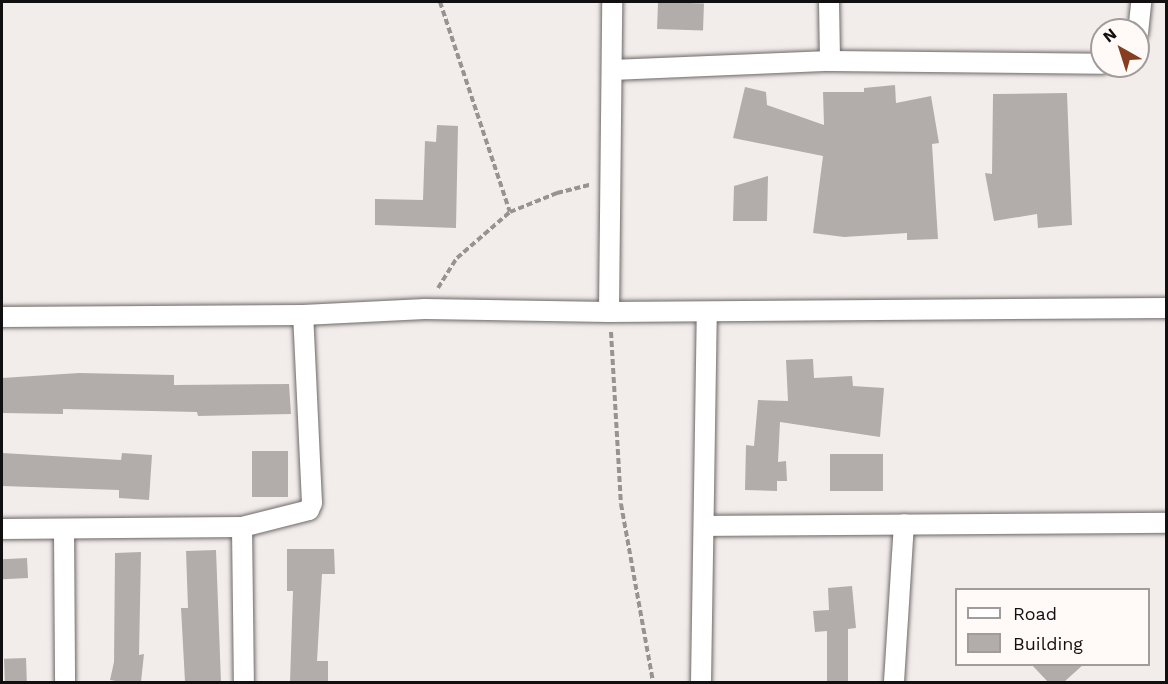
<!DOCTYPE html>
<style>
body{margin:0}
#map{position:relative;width:1168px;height:684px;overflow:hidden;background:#f2edeb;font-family:"Work Sans",sans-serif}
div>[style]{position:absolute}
.building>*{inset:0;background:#b2adab;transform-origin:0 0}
.path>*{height:4px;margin-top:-2px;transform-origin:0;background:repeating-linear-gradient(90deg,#979392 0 6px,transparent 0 9px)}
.roads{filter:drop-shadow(0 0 2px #6d6967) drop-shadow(0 0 2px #6d6967)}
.street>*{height:20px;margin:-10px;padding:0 10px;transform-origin:10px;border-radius:10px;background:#fff}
span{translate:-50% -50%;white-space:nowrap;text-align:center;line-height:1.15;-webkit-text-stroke:6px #fffaf8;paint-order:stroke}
.frame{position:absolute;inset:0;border:3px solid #110f0f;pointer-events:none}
.legend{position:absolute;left:955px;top:588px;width:195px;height:78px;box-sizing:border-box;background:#fffaf8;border:2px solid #a09c9b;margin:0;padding:8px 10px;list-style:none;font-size:18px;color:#110f0f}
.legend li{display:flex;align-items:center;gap:12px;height:30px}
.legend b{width:30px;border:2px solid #a09c9b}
.north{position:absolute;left:1090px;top:18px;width:60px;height:60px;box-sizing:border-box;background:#fffaf8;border:2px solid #a09c9b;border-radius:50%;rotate:321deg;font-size:16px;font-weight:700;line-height:24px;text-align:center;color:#110f0f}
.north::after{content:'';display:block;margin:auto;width:21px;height:27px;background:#863d20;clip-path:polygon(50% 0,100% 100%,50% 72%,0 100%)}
</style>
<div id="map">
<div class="building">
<i style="left:658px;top:2px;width:46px;height:27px;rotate:2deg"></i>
<i style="clip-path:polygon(895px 85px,896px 103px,931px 96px,939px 143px,932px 144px,938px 239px,907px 240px,907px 233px,844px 237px,813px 233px,823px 156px,733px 138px,745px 87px,766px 92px,767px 105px,824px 125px,823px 92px,864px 92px,864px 88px)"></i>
<i style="clip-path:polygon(1067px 93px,1072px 225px,1038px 228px,1037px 214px,994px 221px,985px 173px,992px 174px,993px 94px)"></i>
<i style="clip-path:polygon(437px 125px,458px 126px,456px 228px,375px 225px,375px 199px,423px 200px,425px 141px,436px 142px)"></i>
<i style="clip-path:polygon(768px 176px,767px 221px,733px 221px,734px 186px)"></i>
<i style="clip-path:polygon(813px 359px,814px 378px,852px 376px,853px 386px,884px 388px,880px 437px,780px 422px,778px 462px,786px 461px,787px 481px,777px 481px,777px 491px,745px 490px,746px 445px,754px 446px,758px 400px,788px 401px,786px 360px)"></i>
<i style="clip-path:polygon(79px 373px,174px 375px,174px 385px,289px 384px,291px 414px,198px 416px,197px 412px,63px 409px,63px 414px,2px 413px,2px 378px)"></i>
<i style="left:252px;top:451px;width:36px;height:46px"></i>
<i style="clip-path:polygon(2px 453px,121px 460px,122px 453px,152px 455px,149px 500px,119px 498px,119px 490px,2px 486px)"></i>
<i style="left:883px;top:454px;width:37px;height:53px;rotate:90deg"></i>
<i style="clip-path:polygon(287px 549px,334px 549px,335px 574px,322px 574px,317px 661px,328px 661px,328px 682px,290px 682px,293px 591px,287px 591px)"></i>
<i style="clip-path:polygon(216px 550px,221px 682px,185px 682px,181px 608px,188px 608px,186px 551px)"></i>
<i style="clip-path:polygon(141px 552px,139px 655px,144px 654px,141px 682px,121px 682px,110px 680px,114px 662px,115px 553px)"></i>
<i style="left:27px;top:558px;width:20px;height:25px;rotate:87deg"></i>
<i style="clip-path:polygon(852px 586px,856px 628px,848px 629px,848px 682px,827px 682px,827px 631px,815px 632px,813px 611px,829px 610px,828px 588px)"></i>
<i style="left:26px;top:658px;width:24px;height:22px;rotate:88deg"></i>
<i style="clip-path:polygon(1031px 664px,1084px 664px,1064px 682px,1048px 682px)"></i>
</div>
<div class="path">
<i style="left:440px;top:2px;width:221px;rotate:71.6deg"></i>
<i style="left:438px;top:288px;width:36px;rotate:-58deg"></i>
<i style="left:457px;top:258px;width:70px;rotate:-41deg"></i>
<i style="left:510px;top:212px;width:51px;rotate:-22deg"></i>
<i style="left:557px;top:193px;width:34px;rotate:-14deg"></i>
<i style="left:611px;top:332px;width:172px;rotate:86.7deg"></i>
<i style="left:621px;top:504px;width:181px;rotate:79.8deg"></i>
</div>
<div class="roads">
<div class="street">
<i style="left:829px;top:2px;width:59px;rotate:89deg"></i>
<i style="left:1138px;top:33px;width:31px;rotate:-84deg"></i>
<i style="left:612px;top:70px;width:218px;rotate:-2.4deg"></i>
<i style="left:830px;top:61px;width:272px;rotate:0.6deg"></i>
<i style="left:609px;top:312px;width:310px;rotate:-89.4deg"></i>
<i style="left:2px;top:317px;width:301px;rotate:-0.4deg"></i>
<i style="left:303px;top:315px;width:122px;rotate:-2.8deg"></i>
<i style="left:425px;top:309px;width:184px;rotate:0.9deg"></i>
<i style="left:609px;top:312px;width:557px;rotate:-0.41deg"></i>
<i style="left:704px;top:526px;width:462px;rotate:-0.4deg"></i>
<i style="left:242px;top:527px;width:155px;rotate:89.3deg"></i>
<i style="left:2px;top:529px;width:240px;rotate:-0.5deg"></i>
<i style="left:242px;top:527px;width:69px;rotate:-14.2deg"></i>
<i style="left:309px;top:510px;width:8px;rotate:-67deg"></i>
<i style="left:312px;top:503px;width:188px;rotate:-92.7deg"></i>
<i style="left:64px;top:529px;width:153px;rotate:89.6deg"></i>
<i style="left:701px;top:682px;width:370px;rotate:-89.1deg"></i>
<i style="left:894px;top:682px;width:158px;rotate:-86.4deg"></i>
</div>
</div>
<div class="frame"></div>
<ul class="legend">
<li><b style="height:8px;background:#fff"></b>Road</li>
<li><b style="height:16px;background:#b2adab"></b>Building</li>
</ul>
<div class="north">N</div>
</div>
